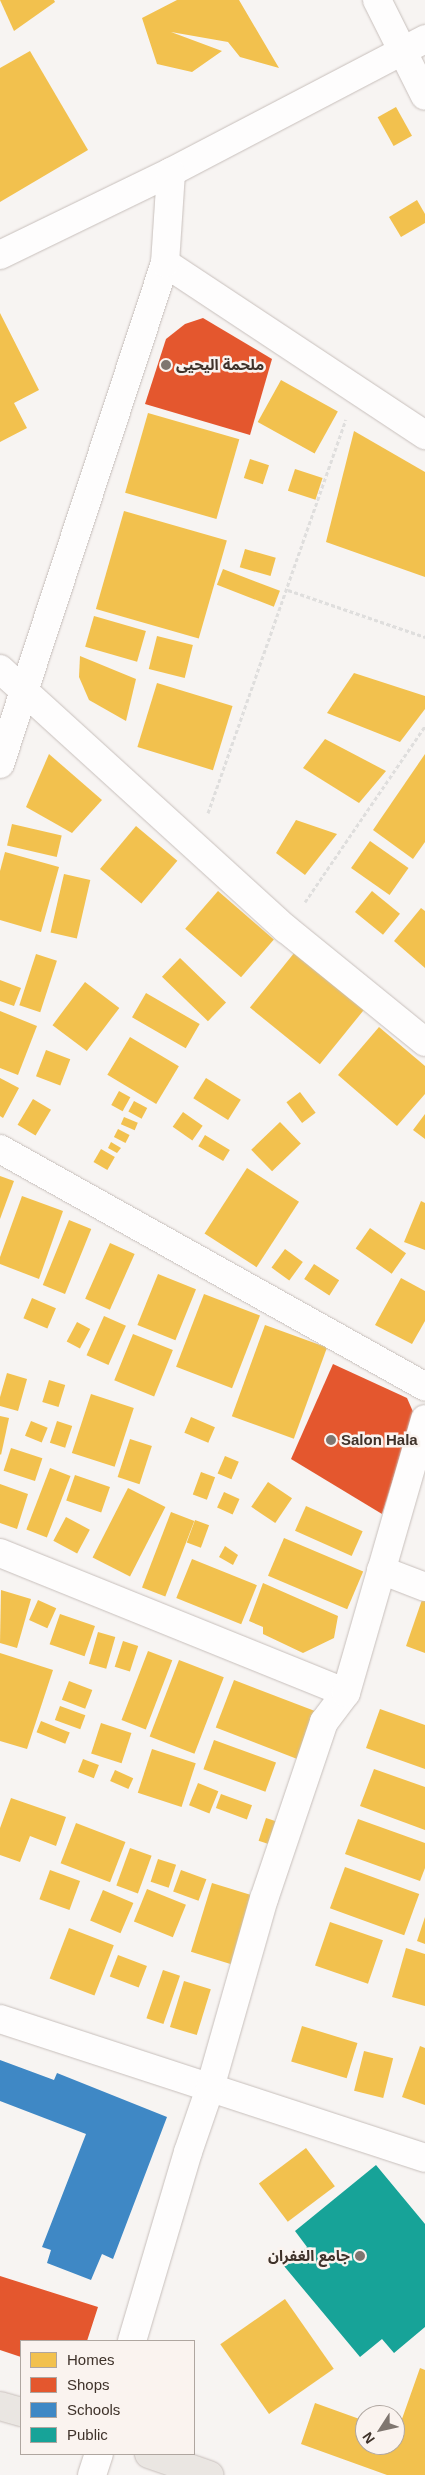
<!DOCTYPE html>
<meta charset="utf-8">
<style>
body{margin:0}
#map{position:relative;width:425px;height:2475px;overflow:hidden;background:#f7f4f2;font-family:Helvetica,"Noto Sans Arabic",sans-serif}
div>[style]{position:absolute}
.homes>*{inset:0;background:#f2c14e;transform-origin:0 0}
.shops>*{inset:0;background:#e4572e}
.schools>*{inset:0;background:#3f88c5}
.public>*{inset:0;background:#17a398}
.path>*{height:3px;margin-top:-1.5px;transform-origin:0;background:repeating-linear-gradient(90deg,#dfdedd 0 4px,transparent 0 6.5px)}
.roads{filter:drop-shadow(0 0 1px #c7bfbb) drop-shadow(0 0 1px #c7bfbb)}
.minor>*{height:28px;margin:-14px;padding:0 14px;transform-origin:14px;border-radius:14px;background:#fefdfd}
.major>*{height:28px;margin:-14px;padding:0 14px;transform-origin:14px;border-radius:14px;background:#eae6e2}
.dots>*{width:14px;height:14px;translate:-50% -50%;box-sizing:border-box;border:2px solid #faf3ef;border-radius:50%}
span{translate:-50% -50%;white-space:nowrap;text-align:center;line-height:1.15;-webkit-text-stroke:5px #faf3ef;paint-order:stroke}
.poi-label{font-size:15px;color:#3f322a;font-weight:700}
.left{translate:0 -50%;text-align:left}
.right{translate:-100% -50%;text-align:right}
.legend{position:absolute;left:20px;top:2340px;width:175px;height:115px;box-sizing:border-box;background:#faf3ef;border:1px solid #afa6a0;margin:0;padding:6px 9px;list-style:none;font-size:15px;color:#3f322a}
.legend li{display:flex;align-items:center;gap:10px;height:25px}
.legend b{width:25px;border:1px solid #afa6a0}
.north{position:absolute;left:355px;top:2405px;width:50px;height:50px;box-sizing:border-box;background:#faf3ef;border:1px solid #afa6a0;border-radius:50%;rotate:235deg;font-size:14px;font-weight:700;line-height:20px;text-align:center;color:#3f322a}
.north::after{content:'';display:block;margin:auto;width:18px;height:22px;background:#7f7670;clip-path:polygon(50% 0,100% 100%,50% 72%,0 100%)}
</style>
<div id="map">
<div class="homes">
<i style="clip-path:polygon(0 0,54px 0,55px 2px,14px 31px)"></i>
<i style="clip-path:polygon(177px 0,239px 0,279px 68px,240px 57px,228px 42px,171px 32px,222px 51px,192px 72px,157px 64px,142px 18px)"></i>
<i style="clip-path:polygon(30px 51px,88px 150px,0 202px,0 68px)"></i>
<i style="left:396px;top:107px;width:33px;height:21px;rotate:61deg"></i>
<i style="clip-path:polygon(417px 200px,425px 214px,425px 223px,401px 237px,389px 217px)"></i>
<i style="clip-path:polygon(0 313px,39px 390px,14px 403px,27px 428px,0 442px)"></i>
<i style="left:281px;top:380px;width:65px;height:48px;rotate:29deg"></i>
<i style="left:148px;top:413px;width:95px;height:83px;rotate:16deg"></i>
<i style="clip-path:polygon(354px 431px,425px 472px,425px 577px,326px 542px)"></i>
<i style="left:250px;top:459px;width:20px;height:20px;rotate:18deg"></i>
<i style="left:295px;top:469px;width:29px;height:23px;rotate:18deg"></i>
<i style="left:124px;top:511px;width:107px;height:102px;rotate:16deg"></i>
<i style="left:245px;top:549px;width:32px;height:19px;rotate:16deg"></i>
<i style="left:223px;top:569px;width:61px;height:17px;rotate:21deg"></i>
<i style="left:94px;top:616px;width:54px;height:32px;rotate:16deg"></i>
<i style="left:157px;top:636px;width:37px;height:34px;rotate:14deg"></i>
<i style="clip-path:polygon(80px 656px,136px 679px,126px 721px,89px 700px,79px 677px)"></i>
<i style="clip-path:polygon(354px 673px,425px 696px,425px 709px,400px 742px,327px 713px)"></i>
<i style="left:157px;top:683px;width:79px;height:67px;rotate:17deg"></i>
<i style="clip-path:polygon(325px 739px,386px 771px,359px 803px,303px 768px)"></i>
<i style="clip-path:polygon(49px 754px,102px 800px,72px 833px,26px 807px)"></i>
<i style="clip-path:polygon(425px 754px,425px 842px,413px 859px,373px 830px)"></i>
<i style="clip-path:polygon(296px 820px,337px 834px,305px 875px,276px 853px)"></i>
<i style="left:12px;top:824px;width:51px;height:22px;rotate:13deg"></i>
<i style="left:136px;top:826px;width:54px;height:56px;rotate:40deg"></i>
<i style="left:370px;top:841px;width:47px;height:33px;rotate:35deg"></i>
<i style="clip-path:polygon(5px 852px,59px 867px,41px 932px,0 920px,0 871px)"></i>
<i style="left:64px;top:874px;width:27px;height:60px;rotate:13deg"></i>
<i style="left:218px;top:891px;width:74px;height:50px;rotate:41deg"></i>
<i style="left:372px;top:891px;width:36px;height:27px;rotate:39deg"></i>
<i style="clip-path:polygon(421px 908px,425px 911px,425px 968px,394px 941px)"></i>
<i style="left:299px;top:947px;width:90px;height:78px;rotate:39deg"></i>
<i style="left:36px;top:954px;width:22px;height:54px;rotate:18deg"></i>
<i style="left:180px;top:958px;width:64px;height:26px;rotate:44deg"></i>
<i style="clip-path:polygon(0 980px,21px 988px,14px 1006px,0 1001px)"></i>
<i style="left:85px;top:982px;width:43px;height:54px;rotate:37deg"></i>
<i style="left:146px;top:993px;width:62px;height:28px;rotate:30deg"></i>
<i style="clip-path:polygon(0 1011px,37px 1026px,18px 1075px,0 1068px)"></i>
<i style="clip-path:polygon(379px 1027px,425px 1066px,425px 1094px,397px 1126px,338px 1075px)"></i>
<i style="left:130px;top:1037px;width:57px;height:44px;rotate:31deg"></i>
<i style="left:46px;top:1050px;width:26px;height:28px;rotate:21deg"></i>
<i style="clip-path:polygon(0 1078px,19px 1088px,3px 1118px,0 1116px)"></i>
<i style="left:206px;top:1078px;width:41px;height:24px;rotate:32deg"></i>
<i style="left:119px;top:1091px;width:13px;height:16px;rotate:29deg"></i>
<i style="left:300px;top:1092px;width:26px;height:17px;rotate:53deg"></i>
<i style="left:33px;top:1099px;width:21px;height:30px;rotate:31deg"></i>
<i style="left:134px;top:1101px;width:15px;height:12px;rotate:28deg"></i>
<i style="left:183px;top:1112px;width:24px;height:18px;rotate:35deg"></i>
<i style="clip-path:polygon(425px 1114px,425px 1139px,413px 1130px)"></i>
<i style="left:124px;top:1117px;width:15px;height:8px;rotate:23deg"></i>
<i style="left:280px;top:1122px;width:30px;height:40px;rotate:46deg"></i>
<i style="left:118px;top:1129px;width:13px;height:9px;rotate:27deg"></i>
<i style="left:205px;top:1135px;width:29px;height:13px;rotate:31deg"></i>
<i style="clip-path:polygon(111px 1142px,121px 1148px,117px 1153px,108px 1148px)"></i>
<i style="left:101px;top:1149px;width:16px;height:15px;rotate:30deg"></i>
<i style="left:247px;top:1168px;width:62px;height:78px;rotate:33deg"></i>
<i style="clip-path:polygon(0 1176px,14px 1181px,0 1219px)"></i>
<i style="clip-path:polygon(22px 1196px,63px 1211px,39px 1279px,0 1264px,0 1257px)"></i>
<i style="clip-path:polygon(421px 1201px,425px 1203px,425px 1250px,404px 1242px)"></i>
<i style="left:69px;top:1220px;width:24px;height:70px;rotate:22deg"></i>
<i style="left:370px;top:1228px;width:44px;height:25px;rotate:35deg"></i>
<i style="left:110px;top:1243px;width:27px;height:61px;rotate:24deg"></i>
<i style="left:285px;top:1249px;width:22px;height:23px;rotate:36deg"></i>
<i style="left:314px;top:1264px;width:30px;height:18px;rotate:33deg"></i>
<i style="left:158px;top:1274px;width:41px;height:55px;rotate:22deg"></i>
<i style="clip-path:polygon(401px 1278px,425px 1291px,425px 1321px,412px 1344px,375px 1325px)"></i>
<i style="left:204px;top:1294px;width:60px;height:78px;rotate:21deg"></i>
<i style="left:32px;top:1298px;width:26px;height:22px;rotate:23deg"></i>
<i style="left:104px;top:1316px;width:24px;height:43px;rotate:24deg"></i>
<i style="left:77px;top:1322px;width:15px;height:22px;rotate:28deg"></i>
<i style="left:265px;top:1325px;width:66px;height:97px;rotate:20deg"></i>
<i style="left:133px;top:1334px;width:43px;height:50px;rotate:22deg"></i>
<i style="clip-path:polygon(7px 1373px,27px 1379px,18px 1411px,0 1406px,0 1397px)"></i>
<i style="left:49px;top:1380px;width:17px;height:23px;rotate:17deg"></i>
<i style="left:91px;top:1394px;width:45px;height:62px;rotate:18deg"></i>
<i style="clip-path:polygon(0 1416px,9px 1418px,1px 1455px,0 1454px)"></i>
<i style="left:191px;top:1417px;width:26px;height:17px;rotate:23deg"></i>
<i style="left:31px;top:1421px;width:18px;height:16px;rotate:22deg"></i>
<i style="left:57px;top:1421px;width:16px;height:23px;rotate:18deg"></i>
<i style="left:130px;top:1439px;width:23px;height:40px;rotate:18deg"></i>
<i style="left:11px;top:1448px;width:33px;height:24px;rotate:18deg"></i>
<i style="left:225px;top:1456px;width:15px;height:19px;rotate:23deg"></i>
<i style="left:50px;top:1468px;width:22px;height:66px;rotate:21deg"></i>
<i style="left:201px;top:1472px;width:15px;height:24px;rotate:20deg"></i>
<i style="left:75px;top:1475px;width:37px;height:27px;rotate:19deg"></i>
<i style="left:268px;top:1482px;width:29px;height:30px;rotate:34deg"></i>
<i style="clip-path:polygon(0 1484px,28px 1494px,17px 1529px,0 1523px)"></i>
<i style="left:128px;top:1488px;width:42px;height:78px;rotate:27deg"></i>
<i style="left:224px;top:1492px;width:17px;height:17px;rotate:24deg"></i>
<i style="left:306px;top:1506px;width:62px;height:27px;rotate:24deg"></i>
<i style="left:171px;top:1512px;width:25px;height:81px;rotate:21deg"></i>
<i style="left:66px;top:1517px;width:27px;height:27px;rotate:28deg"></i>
<i style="left:195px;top:1520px;width:15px;height:24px;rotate:20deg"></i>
<i style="left:284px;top:1538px;width:86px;height:41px;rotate:23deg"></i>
<i style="clip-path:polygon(225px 1546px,238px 1555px,233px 1565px,219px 1557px)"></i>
<i style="left:192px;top:1559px;width:70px;height:42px;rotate:22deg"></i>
<i style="clip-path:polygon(263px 1583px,338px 1616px,334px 1638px,303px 1653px,263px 1634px,263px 1627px,249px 1621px)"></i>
<i style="clip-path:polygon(1px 1590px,31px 1599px,17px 1648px,0 1643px)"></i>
<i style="clip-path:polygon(423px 1597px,425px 1597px,425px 1653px,406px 1646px)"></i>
<i style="left:38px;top:1600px;width:20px;height:22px;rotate:24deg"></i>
<i style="left:60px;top:1614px;width:37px;height:32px;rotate:19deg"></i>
<i style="left:98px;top:1632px;width:18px;height:33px;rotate:16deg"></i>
<i style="left:123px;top:1641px;width:16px;height:27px;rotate:18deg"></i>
<i style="left:148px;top:1651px;width:26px;height:74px;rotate:21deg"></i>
<i style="clip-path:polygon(0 1653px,53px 1670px,27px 1749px,0 1741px)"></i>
<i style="left:179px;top:1660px;width:48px;height:82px;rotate:21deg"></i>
<i style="left:234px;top:1680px;width:88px;height:51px;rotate:21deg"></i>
<i style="left:69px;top:1681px;width:25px;height:20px;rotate:21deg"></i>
<i style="left:60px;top:1706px;width:27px;height:15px;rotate:20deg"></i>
<i style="clip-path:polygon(380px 1709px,425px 1725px,425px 1769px,366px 1748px)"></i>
<i style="left:41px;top:1721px;width:31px;height:12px;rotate:22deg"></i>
<i style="left:101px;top:1723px;width:32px;height:32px;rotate:18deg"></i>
<i style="left:214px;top:1740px;width:66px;height:31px;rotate:20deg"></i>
<i style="left:152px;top:1749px;width:46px;height:46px;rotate:18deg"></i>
<i style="left:83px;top:1759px;width:17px;height:14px;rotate:21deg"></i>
<i style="clip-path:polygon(374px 1769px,425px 1787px,425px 1830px,360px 1806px)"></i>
<i style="left:115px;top:1770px;width:20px;height:12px;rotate:24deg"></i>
<i style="left:198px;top:1783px;width:22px;height:24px;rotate:22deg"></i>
<i style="left:221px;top:1794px;width:33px;height:15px;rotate:20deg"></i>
<i style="clip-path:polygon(11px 1798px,66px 1817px,56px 1846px,30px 1836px,20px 1862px,0 1855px,0 1828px)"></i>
<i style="left:266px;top:1818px;width:16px;height:24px;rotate:18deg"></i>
<i style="clip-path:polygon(358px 1819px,425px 1843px,425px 1868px,420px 1881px,345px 1854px)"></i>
<i style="left:76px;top:1823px;width:53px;height:43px;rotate:21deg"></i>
<i style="left:130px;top:1848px;width:23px;height:40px;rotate:20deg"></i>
<i style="left:158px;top:1859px;width:19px;height:24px;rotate:18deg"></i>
<i style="left:345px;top:1867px;width:79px;height:44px;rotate:20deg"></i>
<i style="left:50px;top:1870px;width:32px;height:31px;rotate:20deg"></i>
<i style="left:181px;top:1870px;width:27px;height:23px;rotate:20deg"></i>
<i style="left:212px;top:1883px;width:48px;height:72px;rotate:17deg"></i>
<i style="left:147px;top:1889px;width:42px;height:35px;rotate:22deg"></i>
<i style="left:103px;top:1890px;width:33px;height:33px;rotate:23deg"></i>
<i style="clip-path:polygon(425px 1917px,425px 1944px,417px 1941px)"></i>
<i style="left:330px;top:1922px;width:56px;height:46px;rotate:19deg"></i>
<i style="left:69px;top:1928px;width:48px;height:54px;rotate:21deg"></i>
<i style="clip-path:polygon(406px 1948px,425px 1954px,425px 2006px,392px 1997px)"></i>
<i style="left:118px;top:1955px;width:31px;height:23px;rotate:21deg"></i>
<i style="left:163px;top:1970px;width:18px;height:51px;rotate:19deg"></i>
<i style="left:184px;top:1981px;width:28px;height:48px;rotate:17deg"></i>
<i style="left:302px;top:2026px;width:58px;height:37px;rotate:17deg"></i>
<i style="clip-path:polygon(420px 2046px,425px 2048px,425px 2105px,402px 2097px)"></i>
<i style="left:364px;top:2051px;width:30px;height:41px;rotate:14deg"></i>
<i style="left:306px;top:2148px;width:48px;height:59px;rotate:53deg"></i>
<i style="left:285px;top:2299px;width:85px;height:79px;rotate:55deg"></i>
<i style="clip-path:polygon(420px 2368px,425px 2370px,425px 2475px,387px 2475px,301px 2444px,315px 2403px,365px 2421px,365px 2445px,395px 2445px,395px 2432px,397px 2433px)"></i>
</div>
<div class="shops">
<i style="clip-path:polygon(203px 318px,272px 359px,250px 435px,145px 404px,166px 339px,185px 324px)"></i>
<i style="clip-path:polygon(333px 1364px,407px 1398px,414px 1414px,382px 1514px,291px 1459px)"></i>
<i style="clip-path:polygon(0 2276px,98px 2307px,87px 2341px,21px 2341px,21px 2357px,0 2350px)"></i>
</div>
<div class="schools">
<i style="clip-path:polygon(0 2060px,54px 2080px,57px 2073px,167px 2117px,113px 2259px,102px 2254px,91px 2280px,47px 2263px,51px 2250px,42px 2247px,86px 2134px,0 2101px)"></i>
</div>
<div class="public">
<i style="clip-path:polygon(376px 2165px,425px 2224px,425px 2327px,394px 2353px,382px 2339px,360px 2357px,284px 2266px,307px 2247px,295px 2231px)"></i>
</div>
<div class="path">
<i style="left:288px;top:590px;width:145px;rotate:18.9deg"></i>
<i style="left:208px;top:813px;width:417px;rotate:-70.7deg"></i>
<i style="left:305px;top:902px;width:213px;rotate:-55.7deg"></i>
</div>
<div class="roads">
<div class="minor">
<i style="left:377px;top:0;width:107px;rotate:63.4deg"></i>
<i style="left:0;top:255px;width:190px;rotate:-25.9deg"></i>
<i style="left:171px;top:172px;width:287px;rotate:-27.6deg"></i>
<i style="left:165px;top:263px;width:312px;rotate:33.5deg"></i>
<i style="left:0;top:669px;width:387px;rotate:42.3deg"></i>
<i style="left:286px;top:929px;width:179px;rotate:39.1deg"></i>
<i style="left:0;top:764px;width:527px;rotate:-71.77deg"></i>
<i style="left:165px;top:263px;width:91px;rotate:-86.2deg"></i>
<i style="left:0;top:1149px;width:487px;rotate:29.2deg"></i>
<i style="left:0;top:1553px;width:373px;rotate:22deg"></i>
<i style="left:381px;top:1570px;width:47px;rotate:21.1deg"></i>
<i style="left:0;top:2019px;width:447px;rotate:18.1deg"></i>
<i style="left:132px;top:2341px;width:197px;rotate:-73.5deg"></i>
<i style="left:188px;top:2152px;width:68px;rotate:-71deg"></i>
<i style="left:210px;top:2088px;width:197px;rotate:-74.1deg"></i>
<i style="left:264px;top:1899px;width:187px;rotate:-71.3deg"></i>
<i style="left:324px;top:1722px;width:36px;rotate:-53deg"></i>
<i style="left:346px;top:1693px;width:285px;rotate:-73.9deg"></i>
<i style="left:92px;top:2475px;width:22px;rotate:-72deg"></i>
</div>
<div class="major">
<i style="left:0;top:2406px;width:22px;rotate:16deg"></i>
<i style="left:149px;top:2454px;width:64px;rotate:19.3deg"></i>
</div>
</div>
<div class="dots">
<i style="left:166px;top:365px;background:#7f7670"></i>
<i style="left:331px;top:1440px;background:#7f7670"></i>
<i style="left:360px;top:2256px;background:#7f7670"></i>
</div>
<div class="poi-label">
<span class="left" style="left:176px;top:365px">ملحمة اليحيى</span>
<span class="left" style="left:341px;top:1440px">Salon Hala</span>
<span class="right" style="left:350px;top:2256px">جامع الغفران</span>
</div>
<ul class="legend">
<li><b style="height:14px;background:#f2c14e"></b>Homes</li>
<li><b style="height:14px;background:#e4572e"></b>Shops</li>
<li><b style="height:14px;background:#3f88c5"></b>Schools</li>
<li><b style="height:14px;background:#17a398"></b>Public</li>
</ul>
<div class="north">N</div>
</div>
